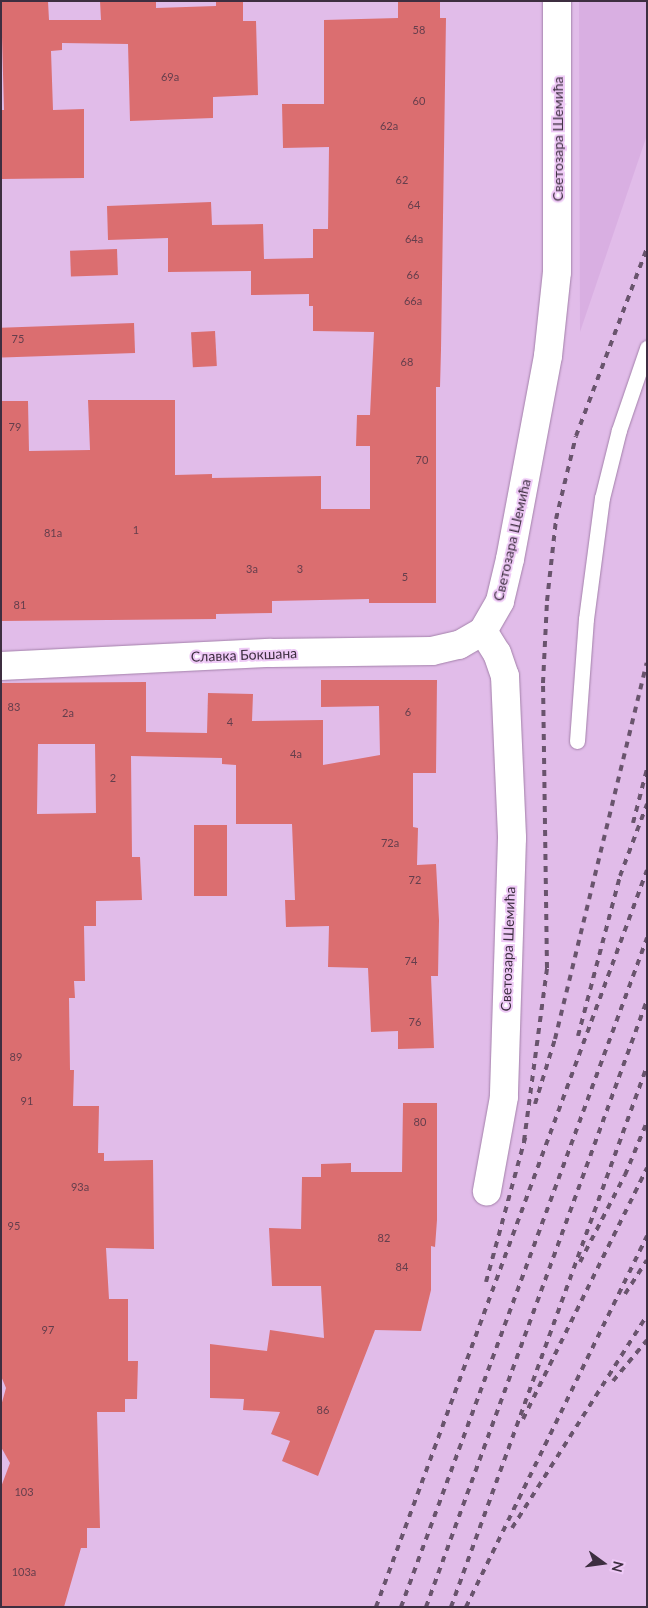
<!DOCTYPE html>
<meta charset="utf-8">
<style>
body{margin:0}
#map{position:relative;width:648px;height:1608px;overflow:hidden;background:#e1bce9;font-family:Lato,sans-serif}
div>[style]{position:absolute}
.built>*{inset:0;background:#d9afe2}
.building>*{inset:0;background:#db6e70;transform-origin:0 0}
.roads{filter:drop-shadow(0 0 1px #a380aa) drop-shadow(0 0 1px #a380aa)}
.lane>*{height:15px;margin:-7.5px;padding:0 7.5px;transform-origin:7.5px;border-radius:7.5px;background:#fff}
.street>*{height:28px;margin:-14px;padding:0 14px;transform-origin:14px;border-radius:14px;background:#fff}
.rail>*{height:4px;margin-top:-2px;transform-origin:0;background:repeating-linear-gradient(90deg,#69546d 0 6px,transparent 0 12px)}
span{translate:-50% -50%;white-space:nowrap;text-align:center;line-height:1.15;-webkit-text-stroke:4px #eec9f6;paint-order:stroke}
.number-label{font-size:11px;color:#643e4c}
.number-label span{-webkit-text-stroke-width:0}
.street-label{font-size:14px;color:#3d2e40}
.frame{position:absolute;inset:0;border:2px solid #3d2e40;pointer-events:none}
.north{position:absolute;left:578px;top:1538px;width:50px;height:50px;-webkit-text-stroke:4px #eec9f6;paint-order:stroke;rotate:104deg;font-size:14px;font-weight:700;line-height:20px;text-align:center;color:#3d2e40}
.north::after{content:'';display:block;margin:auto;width:18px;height:22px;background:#3d2e40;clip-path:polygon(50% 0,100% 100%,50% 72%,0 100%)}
</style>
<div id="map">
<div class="built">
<i style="clip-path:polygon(579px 1px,647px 1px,647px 135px,580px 332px)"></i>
</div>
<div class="building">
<i style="clip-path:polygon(1px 1px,48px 1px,49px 20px,101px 20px,100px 1px,156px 1px,156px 8px,216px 6px,216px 1px,243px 1px,243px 21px,256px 21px,258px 95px,213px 97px,213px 118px,130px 121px,128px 44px,62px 43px,62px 50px,51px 51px,53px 110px,84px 109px,84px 178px,1px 179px,1px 110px,4px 110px)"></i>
<i style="clip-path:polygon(398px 1px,440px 1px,440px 18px,446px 18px,441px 350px,440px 387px,436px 387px,436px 603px,369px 603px,369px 599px,272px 601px,272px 613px,216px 614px,216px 619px,1px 621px,1px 401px,28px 401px,29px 451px,90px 450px,88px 400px,175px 400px,175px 475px,212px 474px,212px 478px,321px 476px,321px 509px,370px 509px,370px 446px,356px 446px,357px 415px,370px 415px,374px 332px,313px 331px,313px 306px,309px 306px,309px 294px,251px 295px,251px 271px,168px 272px,168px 238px,108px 240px,107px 206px,211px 202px,212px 225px,263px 224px,264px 259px,313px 258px,313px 229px,328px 229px,329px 147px,283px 148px,282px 104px,324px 104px,324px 20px,398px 18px)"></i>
<i style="left:117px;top:249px;width:26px;height:47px;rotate:88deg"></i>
<i style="left:134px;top:323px;width:30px;height:133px;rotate:88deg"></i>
<i style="left:215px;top:331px;width:35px;height:24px;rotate:87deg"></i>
<i style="clip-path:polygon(evenodd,321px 680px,437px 680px,436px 773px,413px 773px,413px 827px,418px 828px,417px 865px,436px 864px,439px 920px,438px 976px,431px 976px,434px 1048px,398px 1049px,398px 1031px,371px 1032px,368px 968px,328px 967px,329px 926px,286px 927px,285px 900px,295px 900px,292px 824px,236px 824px,236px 765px,222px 764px,222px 758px,131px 756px,132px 857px,140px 857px,142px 900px,96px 901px,96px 926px,84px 926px,85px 981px,74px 981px,75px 998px,69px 998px,70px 1070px,74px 1070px,73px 1106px,99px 1106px,98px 1153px,104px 1153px,104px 1161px,153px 1160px,154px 1249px,106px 1248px,109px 1299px,128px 1299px,128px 1361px,138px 1361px,137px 1399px,125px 1399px,125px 1412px,97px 1412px,100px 1528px,87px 1528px,87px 1548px,81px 1548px,64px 1607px,1px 1607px,1px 1487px,10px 1463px,1px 1447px,1px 1406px,6px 1388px,1px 1376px,1px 683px,146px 682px,146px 732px,207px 733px,208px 693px,253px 694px,252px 721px,323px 720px,323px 765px,380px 755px,379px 706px,321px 707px,321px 680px,38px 744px,95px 744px,96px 813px,37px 814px,38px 744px)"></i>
<i style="left:194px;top:825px;width:33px;height:71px"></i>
<i style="clip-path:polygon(403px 1103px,437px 1103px,437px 1220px,435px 1247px,431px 1246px,431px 1290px,421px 1331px,375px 1330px,318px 1476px,282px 1461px,290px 1441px,271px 1434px,280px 1412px,243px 1410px,244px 1399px,210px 1398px,210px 1344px,267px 1351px,270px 1330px,324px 1338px,321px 1286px,272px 1286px,269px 1228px,301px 1229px,302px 1177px,321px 1177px,321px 1164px,351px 1163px,351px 1172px,402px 1172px)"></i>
</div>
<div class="roads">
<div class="lane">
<i style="left:577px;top:741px;width:122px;rotate:-85.8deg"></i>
<i style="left:586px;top:619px;width:122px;rotate:-82.5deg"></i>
<i style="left:602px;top:498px;width:70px;rotate:-76deg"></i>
<i style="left:619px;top:430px;width:87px;rotate:-71.1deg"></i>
</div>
<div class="street">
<i style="left:483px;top:631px;width:34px;rotate:-60deg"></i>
<i style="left:500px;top:601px;width:43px;rotate:-76.6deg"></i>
<i style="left:510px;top:559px;width:207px;rotate:-79.4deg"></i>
<i style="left:548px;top:356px;width:84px;rotate:-83.9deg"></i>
<i style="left:557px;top:272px;width:271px;rotate:-90deg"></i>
<i style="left:483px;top:631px;width:26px;rotate:58deg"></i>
<i style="left:497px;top:653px;width:24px;rotate:71deg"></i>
<i style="left:505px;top:676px;width:162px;rotate:87.5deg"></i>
<i style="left:512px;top:838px;width:259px;rotate:91.8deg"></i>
<i style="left:504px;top:1097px;width:96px;rotate:100.3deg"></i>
<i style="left:1px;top:666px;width:270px;rotate:-2.8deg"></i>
<i style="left:271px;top:653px;width:161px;rotate:-0.7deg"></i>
<i style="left:432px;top:651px;width:28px;rotate:-13deg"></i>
<i style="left:459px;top:645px;width:28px;rotate:-30deg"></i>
</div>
</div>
<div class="rail">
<i style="left:633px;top:823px;width:56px;rotate:-75.5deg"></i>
<i style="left:578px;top:1036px;width:165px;rotate:-75.3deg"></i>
<i style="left:620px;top:876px;width:77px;rotate:-69.4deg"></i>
<i style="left:535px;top:1104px;width:68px;rotate:-72.9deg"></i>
<i style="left:555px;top:1039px;width:387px;rotate:-76.3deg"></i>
<i style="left:524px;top:1141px;width:175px;rotate:-82.4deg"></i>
<i style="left:547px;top:968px;width:285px;rotate:-90.8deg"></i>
<i style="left:543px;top:683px;width:82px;rotate:-87.2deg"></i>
<i style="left:547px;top:601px;width:82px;rotate:-83.7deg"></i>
<i style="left:556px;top:519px;width:85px;rotate:-76.5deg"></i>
<i style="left:576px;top:436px;width:201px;rotate:-69.3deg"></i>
<i style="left:580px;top:1262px;width:98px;rotate:-62.7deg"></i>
<i style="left:625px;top:1175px;width:57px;rotate:-67.5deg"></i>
<i style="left:486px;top:1282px;width:152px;rotate:-74.8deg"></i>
<i style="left:625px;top:1294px;width:40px;rotate:-57.1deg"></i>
<i style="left:613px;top:1381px;width:53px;rotate:-50.3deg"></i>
<i style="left:523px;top:1419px;width:280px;rotate:-63.7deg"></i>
<i style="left:512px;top:1528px;width:252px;rotate:-57.6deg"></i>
<i style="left:376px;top:1607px;width:785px;rotate:-69.81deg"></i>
<i style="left:401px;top:1607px;width:713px;rotate:-69.81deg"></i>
<i style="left:426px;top:1607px;width:646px;rotate:-69.99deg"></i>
<i style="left:451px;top:1607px;width:575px;rotate:-70.08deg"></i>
<i style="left:466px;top:1607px;width:413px;rotate:-64deg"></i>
</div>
<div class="number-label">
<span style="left:419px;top:30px">58</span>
<span style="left:170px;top:77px">69a</span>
<span style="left:419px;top:101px">60</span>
<span style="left:389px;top:126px">62a</span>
<span style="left:402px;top:180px">62</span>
<span style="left:414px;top:205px">64</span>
<span style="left:414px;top:239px">64a</span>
<span style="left:413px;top:275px">66</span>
<span style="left:413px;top:301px">66a</span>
<span style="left:18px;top:339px">75</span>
<span style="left:407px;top:362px">68</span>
<span style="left:15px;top:427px">79</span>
<span style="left:422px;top:460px">70</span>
<span style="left:136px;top:530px">1</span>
<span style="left:53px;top:533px">81a</span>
<span style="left:252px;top:569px">3a</span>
<span style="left:300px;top:569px">3</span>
<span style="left:405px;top:577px">5</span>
<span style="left:20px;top:605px">81</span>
<span style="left:14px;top:707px">83</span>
<span style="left:408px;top:712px">6</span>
<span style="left:68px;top:713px">2a</span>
<span style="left:230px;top:722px">4</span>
<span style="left:296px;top:754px">4a</span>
<span style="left:113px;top:778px">2</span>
<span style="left:390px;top:843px">72a</span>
<span style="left:415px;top:880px">72</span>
<span style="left:411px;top:961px">74</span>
<span style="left:415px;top:1022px">76</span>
<span style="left:16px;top:1057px">89</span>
<span style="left:27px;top:1101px">91</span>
<span style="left:420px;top:1122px">80</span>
<span style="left:80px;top:1187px">93a</span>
<span style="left:14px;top:1226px">95</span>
<span style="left:384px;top:1238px">82</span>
<span style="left:402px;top:1267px">84</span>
<span style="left:48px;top:1330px">97</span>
<span style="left:323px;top:1410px">86</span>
<span style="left:24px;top:1492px">103</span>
<span style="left:24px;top:1572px">103a</span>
</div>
<div class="street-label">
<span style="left:558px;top:139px;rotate:-90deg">Светозара Шемића</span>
<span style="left:512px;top:540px;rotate:-77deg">Светозара Шемића</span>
<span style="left:244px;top:655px;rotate:-2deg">Славка Бокшана</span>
<span style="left:508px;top:949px;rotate:-88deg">Светозара Шемића</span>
</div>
<div class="frame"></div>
<div class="north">N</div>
</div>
